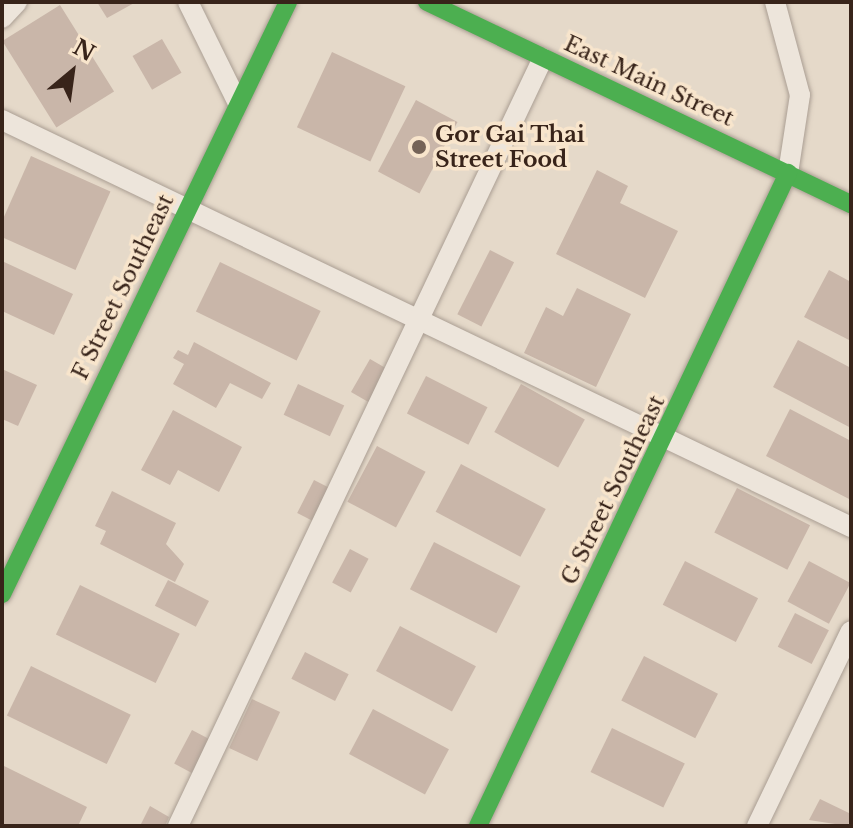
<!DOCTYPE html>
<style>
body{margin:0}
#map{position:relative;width:853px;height:828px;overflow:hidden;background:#e5d9c9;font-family:"Libre Baskerville",serif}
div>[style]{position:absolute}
.building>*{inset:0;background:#c9b6a9;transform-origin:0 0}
.roads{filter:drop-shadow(0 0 2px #aa9e93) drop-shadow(0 0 2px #aa9e93)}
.lane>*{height:20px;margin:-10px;padding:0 10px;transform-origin:10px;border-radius:10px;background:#ede5db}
.fast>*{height:18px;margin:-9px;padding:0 9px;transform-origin:9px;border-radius:9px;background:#4caf50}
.dots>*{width:22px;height:22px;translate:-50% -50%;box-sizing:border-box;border:4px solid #f8e5cc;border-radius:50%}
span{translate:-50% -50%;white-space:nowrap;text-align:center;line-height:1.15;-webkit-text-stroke:7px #f8e5cc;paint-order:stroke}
.street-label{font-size:22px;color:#38241a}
.poi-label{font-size:22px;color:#38241a;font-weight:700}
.left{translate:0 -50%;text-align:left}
.frame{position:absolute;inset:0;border:4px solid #38241a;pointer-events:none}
.north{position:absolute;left:32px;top:32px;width:80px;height:80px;-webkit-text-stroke:6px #f8e5cc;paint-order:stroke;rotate:29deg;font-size:22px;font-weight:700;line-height:32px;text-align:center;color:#38241a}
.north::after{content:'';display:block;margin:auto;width:28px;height:36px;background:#38241a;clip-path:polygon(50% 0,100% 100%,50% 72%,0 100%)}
</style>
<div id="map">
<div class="building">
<i style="clip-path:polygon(97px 2px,136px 2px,107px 18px)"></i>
<i style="left:60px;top:5px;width:102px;height:68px;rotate:58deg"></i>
<i style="left:162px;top:39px;width:39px;height:34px;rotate:60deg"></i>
<i style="left:332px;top:52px;width:81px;height:83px;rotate:25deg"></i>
<i style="left:416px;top:100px;width:47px;height:81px;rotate:28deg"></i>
<i style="left:31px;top:156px;width:87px;height:86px;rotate:24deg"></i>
<i style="clip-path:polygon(597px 170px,628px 186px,620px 203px,678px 231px,645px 298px,556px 254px)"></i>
<i style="left:490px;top:250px;width:27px;height:72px;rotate:27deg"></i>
<i style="clip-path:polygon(2px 261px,73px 294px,54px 335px,2px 311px)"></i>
<i style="left:220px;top:262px;width:112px;height:55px;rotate:26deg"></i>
<i style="clip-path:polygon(829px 270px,851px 282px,851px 341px,804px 317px)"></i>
<i style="clip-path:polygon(577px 288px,631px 314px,596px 387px,524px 353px,546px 307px,563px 316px)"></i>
<i style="clip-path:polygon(798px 340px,851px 368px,851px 428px,773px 387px)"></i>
<i style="clip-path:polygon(194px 342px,271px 383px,262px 399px,230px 383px,216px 408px,173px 384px,184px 364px,173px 358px,178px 350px,188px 355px)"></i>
<i style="left:370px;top:359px;width:22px;height:38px;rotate:30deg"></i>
<i style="clip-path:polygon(2px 369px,37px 385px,18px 426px,2px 419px)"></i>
<i style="left:426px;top:376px;width:69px;height:42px;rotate:27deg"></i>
<i style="left:298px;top:384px;width:51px;height:34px;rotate:25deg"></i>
<i style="left:521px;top:384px;width:73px;height:55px;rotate:29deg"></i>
<i style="clip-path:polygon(790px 409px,851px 441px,851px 500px,766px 456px)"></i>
<i style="clip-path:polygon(173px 410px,242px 447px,219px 492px,178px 470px,170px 485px,141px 470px)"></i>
<i style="left:377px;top:446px;width:55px;height:63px;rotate:28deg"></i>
<i style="left:461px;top:464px;width:96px;height:54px;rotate:28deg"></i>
<i style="left:314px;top:480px;width:22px;height:37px;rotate:27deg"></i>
<i style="left:737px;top:488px;width:82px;height:50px;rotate:27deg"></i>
<i style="clip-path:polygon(112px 491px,176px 523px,166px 544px,184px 564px,175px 582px,100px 544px,106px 531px,95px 526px)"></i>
<i style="left:434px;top:542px;width:97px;height:53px;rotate:27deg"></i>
<i style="left:350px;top:549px;width:21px;height:38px;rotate:28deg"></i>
<i style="left:685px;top:561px;width:82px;height:49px;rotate:27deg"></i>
<i style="left:809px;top:561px;width:47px;height:46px;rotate:28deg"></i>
<i style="left:168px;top:580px;width:46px;height:29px;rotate:27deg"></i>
<i style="left:80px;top:585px;width:111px;height:55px;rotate:26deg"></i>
<i style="left:795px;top:613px;width:38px;height:38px;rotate:27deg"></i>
<i style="left:400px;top:626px;width:86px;height:51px;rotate:28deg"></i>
<i style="left:305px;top:652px;width:49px;height:30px;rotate:27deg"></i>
<i style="left:644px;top:656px;width:83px;height:50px;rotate:27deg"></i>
<i style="left:31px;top:666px;width:111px;height:55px;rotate:26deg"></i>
<i style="left:252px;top:699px;width:31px;height:54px;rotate:25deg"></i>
<i style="left:373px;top:709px;width:86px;height:51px;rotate:28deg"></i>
<i style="left:612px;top:728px;width:81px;height:49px;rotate:26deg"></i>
<i style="left:192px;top:730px;width:21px;height:38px;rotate:28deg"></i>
<i style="clip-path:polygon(2px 765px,87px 807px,78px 826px,2px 826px)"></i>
<i style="clip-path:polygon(820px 799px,851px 814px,848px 826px,809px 820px)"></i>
<i style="clip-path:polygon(150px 806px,169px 817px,165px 826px,140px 826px)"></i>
</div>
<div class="roads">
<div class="lane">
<i style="left:188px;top:2px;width:110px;rotate:63.7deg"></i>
<i style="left:775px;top:2px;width:96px;rotate:75deg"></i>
<i style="left:800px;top:95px;width:79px;rotate:98.7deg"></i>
<i style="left:2px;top:18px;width:22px;rotate:-47deg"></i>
<i style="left:2px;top:120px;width:942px;rotate:25.61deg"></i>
<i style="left:178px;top:826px;width:850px;rotate:-64.58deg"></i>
<i style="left:757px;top:826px;width:216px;rotate:-64.3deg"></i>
</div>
<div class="fast">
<i style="left:427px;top:2px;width:470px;rotate:25.5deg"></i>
<i style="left:2px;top:594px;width:657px;rotate:-64.21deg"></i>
<i style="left:478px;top:826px;width:723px;rotate:-64.6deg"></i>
</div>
</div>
<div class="dots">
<i style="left:419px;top:147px;background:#756357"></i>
</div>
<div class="street-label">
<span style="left:649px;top:81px;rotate:25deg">East Main Street</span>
<span style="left:123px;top:287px;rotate:-64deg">F Street Southeast</span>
<span style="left:613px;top:490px;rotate:-64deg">G Street Southeast</span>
</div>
<div class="poi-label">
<span class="left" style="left:435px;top:147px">Gor Gai Thai<br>Street Food</span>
</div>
<div class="frame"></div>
<div class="north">N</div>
</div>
